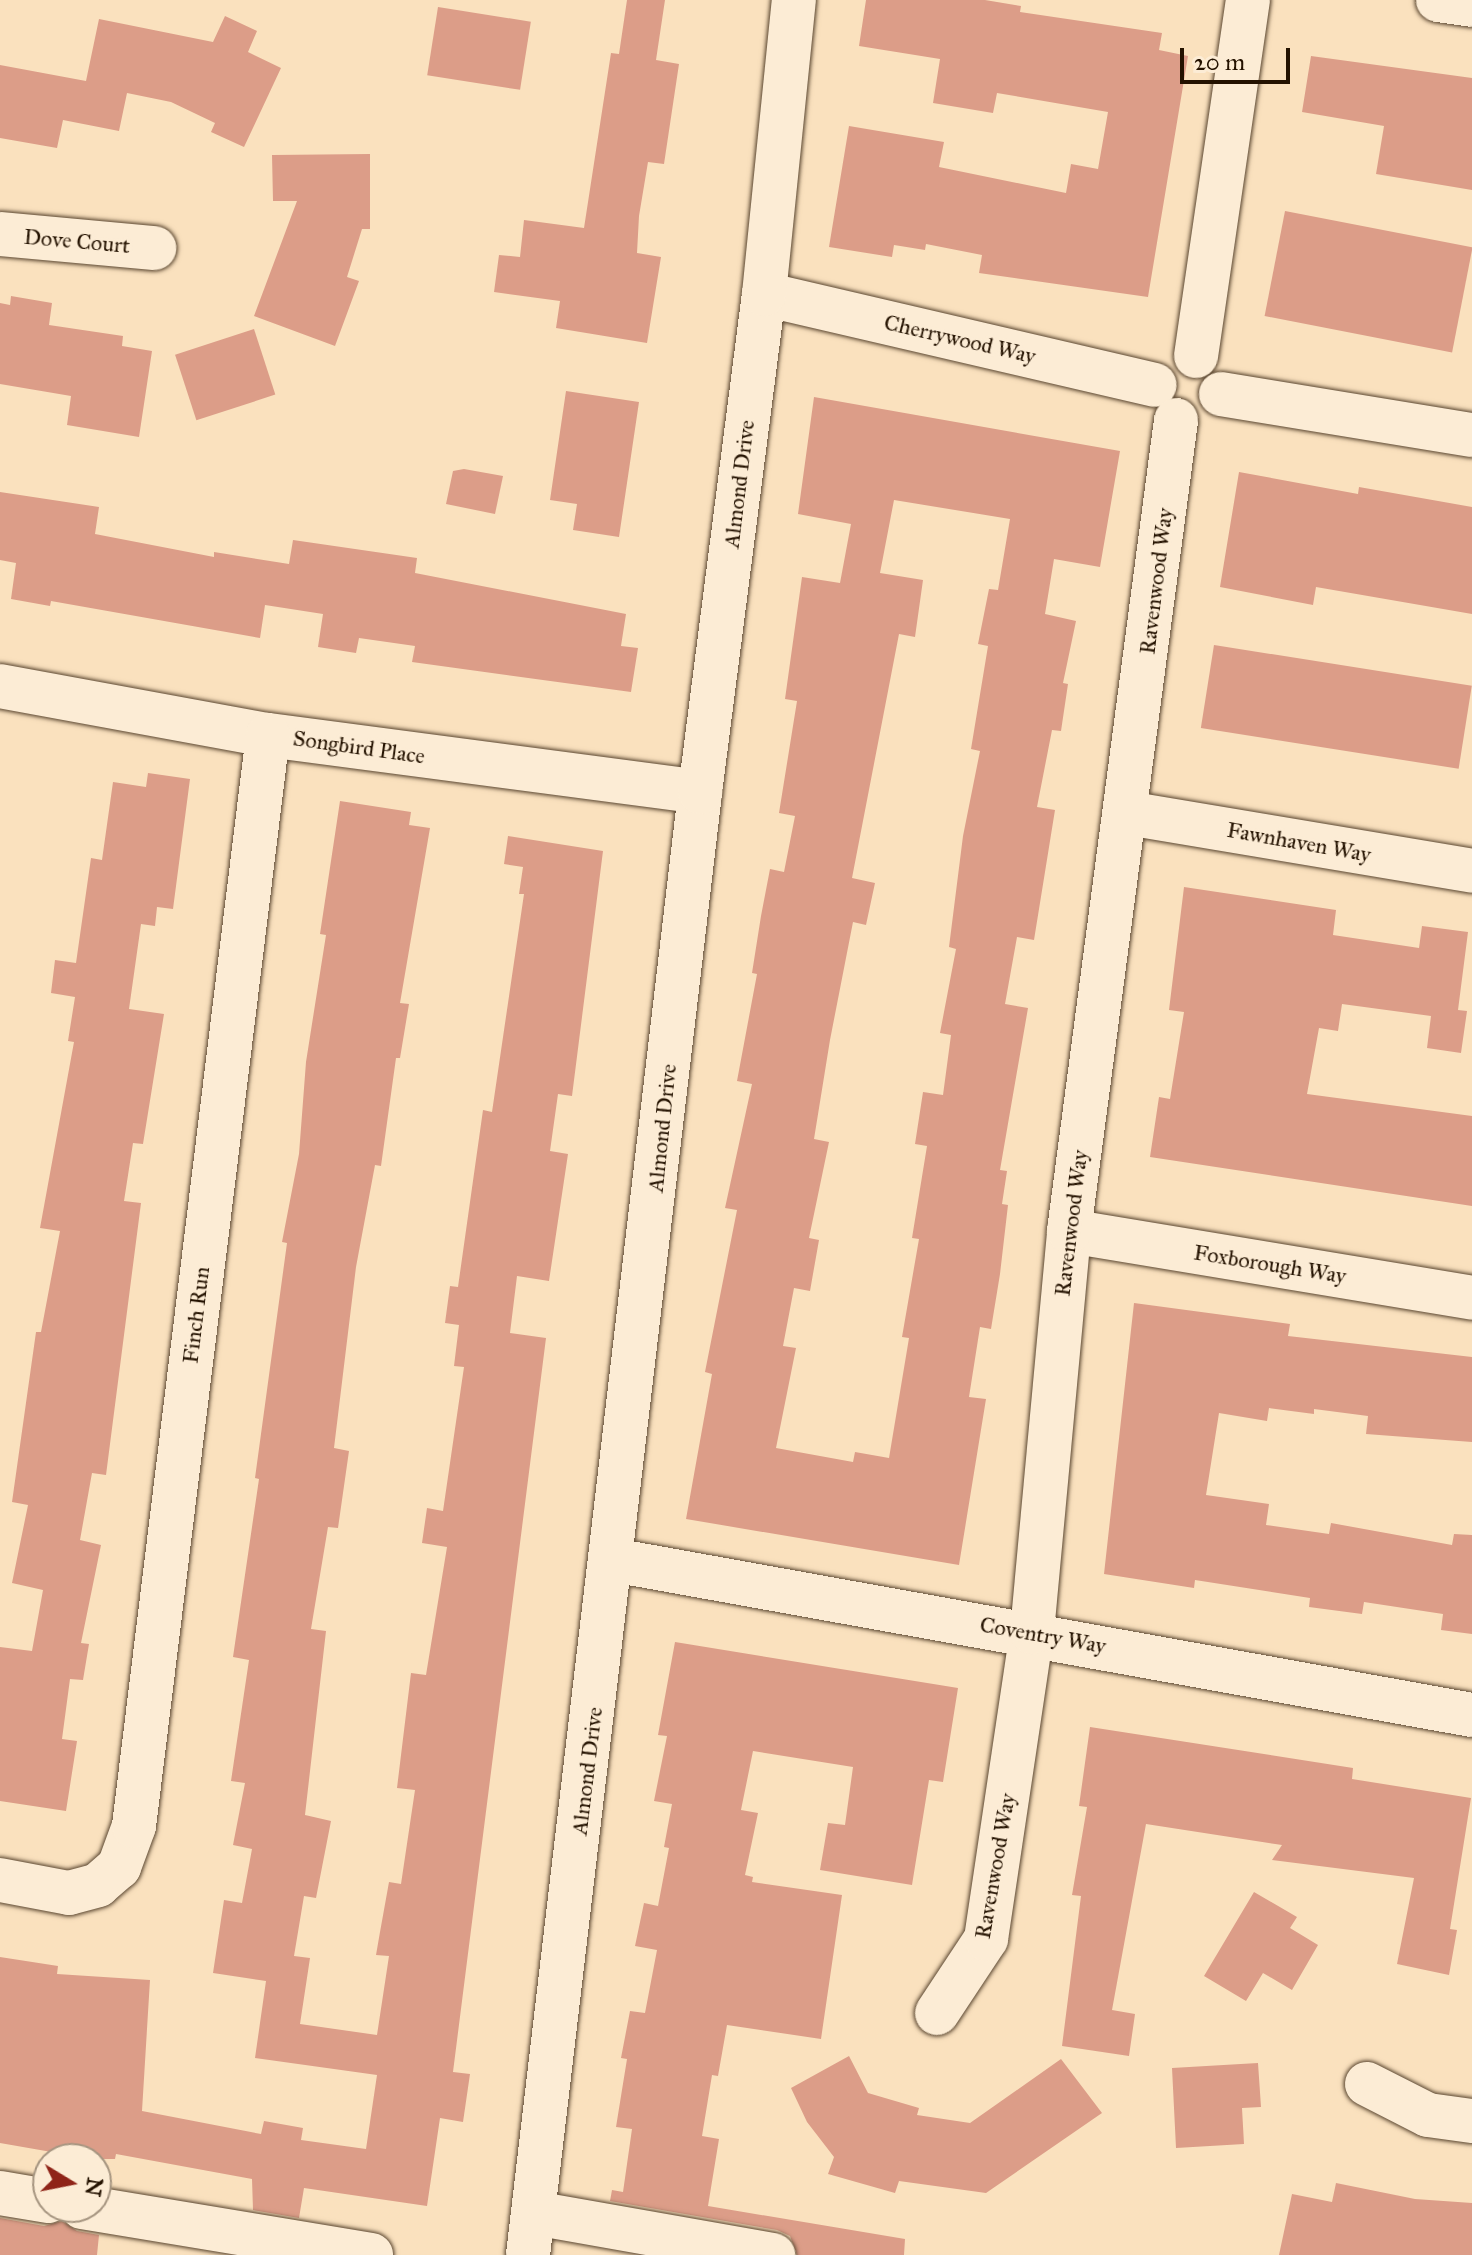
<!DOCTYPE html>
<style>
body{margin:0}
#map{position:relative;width:1472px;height:2255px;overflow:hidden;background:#fae1be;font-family:"IM FELL Great Primer",serif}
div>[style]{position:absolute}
.building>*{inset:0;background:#dc9d88;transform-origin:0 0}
.roads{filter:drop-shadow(0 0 2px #5a4630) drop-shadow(0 0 2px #5a4630)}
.minor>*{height:44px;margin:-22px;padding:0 22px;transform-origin:22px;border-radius:22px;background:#fcecd5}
span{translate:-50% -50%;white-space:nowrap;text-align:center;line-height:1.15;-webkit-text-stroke:6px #fcecd5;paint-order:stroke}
.street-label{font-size:22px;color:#241200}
.north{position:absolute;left:32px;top:2143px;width:80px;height:80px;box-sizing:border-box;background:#fcecd5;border:2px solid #a69580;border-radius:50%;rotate:100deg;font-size:22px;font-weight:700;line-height:32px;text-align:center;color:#241200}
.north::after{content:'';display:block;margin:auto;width:28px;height:36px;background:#8f2418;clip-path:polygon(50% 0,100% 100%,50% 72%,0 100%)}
.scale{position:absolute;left:1180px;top:48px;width:110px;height:36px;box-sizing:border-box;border:4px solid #241200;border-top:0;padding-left:10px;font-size:24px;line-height:28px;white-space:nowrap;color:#241200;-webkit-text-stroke:6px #fcecd5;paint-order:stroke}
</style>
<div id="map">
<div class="building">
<i style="clip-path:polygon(627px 0,665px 0,656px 60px,679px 64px,664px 164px,648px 162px,639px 216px,637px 253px,661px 257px,647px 343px,556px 328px,560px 301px,494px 292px,499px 255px,520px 257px,524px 220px,584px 228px,611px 53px,619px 54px)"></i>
<i style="clip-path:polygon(866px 0,985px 0,1021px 6px,1020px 12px,1162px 33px,1159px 50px,1188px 56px,1148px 297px,979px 273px,982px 255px,926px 244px,925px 250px,894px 245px,892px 257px,829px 247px,849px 126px,944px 142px,939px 167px,1066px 193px,1071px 164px,1098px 169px,1108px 112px,997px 93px,993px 113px,933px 103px,940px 59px,859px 46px)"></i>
<i style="left:438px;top:7px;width:94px;height:69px;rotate:9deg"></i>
<i style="clip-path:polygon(225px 16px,257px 31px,248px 52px,281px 68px,244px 147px,211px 132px,215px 123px,171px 102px,127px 93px,119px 131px,63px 120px,57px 148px,0 138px,0 65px,86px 81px,99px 19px,213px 42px)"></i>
<i style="clip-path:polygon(1311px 56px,1472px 78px,1472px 190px,1376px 174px,1384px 126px,1302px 112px)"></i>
<i style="clip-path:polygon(370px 154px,370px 229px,362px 229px,347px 277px,359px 281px,335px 346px,254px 316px,297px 201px,273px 201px,272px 155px)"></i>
<i style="left:1285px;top:211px;width:191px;height:107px;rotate:11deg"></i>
<i style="clip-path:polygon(11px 296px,52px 303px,49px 325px,123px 336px,122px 346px,152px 351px,139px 437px,67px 425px,71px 396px,0 384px,0 303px,10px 305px)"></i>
<i style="left:254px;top:329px;width:69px;height:83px;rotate:72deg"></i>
<i style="clip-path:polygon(566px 391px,639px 402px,619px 537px,573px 530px,577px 504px,550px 500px)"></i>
<i style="clip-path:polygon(evenodd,814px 397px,1120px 451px,1100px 567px,1054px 559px,1045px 614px,1076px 621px,1063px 683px,1068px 684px,1061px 731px,1052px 730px,1037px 807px,1055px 810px,1034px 940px,1017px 937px,1005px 1004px,1028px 1008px,1000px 1170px,1007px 1171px,1002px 1204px,1008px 1205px,1000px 1274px,991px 1329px,980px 1327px,969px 1397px,986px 1399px,959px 1565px,686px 1519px,712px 1374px,705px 1372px,737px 1210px,725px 1208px,752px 1084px,737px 1081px,757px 974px,752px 973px,761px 916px,770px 869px,784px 872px,795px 816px,779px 813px,797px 701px,785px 699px,802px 577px,840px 583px,851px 524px,798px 514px,814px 397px,894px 500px,1010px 519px,998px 590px,989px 589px,978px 644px,988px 646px,971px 749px,980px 751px,963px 836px,949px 947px,956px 949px,940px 1033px,951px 1035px,943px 1095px,923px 1092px,915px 1144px,927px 1146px,912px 1238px,919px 1239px,902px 1337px,909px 1338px,889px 1458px,855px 1452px,853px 1462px,776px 1448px,796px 1348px,783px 1346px,794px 1288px,810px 1291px,819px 1240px,809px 1238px,829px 1142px,814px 1139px,830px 1040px,853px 922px,866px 925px,875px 883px,852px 878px,899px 634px,915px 637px,923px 580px,880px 573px,894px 500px)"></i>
<i style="clip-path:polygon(464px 469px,503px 476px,495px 514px,446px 504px,453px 471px)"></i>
<i style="clip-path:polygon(1239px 472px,1358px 494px,1359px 487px,1472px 507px,1472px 614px,1316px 587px,1313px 605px,1220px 587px)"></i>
<i style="clip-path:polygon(0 492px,99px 507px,95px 534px,214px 557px,214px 552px,289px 564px,293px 540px,417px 558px,415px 573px,626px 614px,621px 646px,638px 648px,631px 692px,412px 662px,415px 646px,359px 638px,356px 653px,318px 647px,323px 614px,265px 605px,260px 638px,51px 601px,50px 606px,11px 599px,16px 563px,0 560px)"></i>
<i style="left:1214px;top:645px;width:261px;height:84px;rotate:9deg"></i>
<i style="clip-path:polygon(148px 773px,190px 779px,173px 909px,157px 907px,155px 926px,141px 924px,129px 1009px,164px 1014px,143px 1144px,133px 1143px,124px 1201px,141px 1203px,106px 1475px,92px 1473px,80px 1540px,101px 1545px,81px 1643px,89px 1644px,83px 1680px,70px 1679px,62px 1739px,77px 1741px,66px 1811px,0 1801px,0 1647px,32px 1651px,43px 1590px,12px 1583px,28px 1505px,12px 1502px,36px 1332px,41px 1332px,60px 1231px,40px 1228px,74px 1042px,68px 1041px,75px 997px,51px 993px,55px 960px,76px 963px,91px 858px,102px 860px,113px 782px,146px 787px)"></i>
<i style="clip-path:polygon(340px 801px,411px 812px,409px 825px,430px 828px,400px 1003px,409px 1004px,400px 1058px,396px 1058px,381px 1166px,375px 1165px,356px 1267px,334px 1448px,349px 1451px,338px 1528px,328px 1527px,311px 1629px,326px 1631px,305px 1815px,331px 1821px,316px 1898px,304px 1896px,294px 1956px,310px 1958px,300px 2024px,377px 2035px,389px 1956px,376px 1955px,380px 1932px,389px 1882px,401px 1884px,415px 1790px,397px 1788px,411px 1673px,426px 1675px,447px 1547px,422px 1543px,427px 1508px,443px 1511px,464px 1367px,454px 1366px,459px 1325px,445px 1323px,450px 1286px,458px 1287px,483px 1110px,492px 1112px,524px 894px,519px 894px,523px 867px,504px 864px,508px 836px,603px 851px,572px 1096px,558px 1094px,550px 1151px,568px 1154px,549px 1281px,517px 1276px,510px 1333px,546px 1338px,453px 2072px,470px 2074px,463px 2122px,440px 2118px,427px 2206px,304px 2188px,299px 2218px,253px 2210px,252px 2179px,116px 2154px,115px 2159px,62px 2159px,63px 2154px,0 2143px,0 1957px,58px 1966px,57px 1974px,150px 1980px,142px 2111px,261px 2134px,264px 2121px,303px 2128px,301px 2140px,366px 2149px,377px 2075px,255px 2058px,266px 1981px,213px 1973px,224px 1900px,242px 1903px,252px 1849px,233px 1845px,245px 1783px,231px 1781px,249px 1660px,233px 1657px,259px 1479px,255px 1478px,287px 1243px,282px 1242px,299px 1154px,306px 1062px,326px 935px,320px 934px)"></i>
<i style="clip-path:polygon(1184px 887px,1336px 910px,1333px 935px,1419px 948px,1422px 926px,1468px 932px,1458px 1010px,1467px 1011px,1461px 1053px,1427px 1048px,1431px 1016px,1342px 1004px,1338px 1031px,1319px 1028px,1307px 1094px,1472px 1116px,1472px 1206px,1150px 1157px,1159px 1097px,1170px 1099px,1184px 1012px,1169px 1010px)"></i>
<i style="clip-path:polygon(1134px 1303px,1290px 1324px,1288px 1336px,1472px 1357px,1472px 1442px,1366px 1434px,1368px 1416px,1314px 1409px,1314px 1414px,1269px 1408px,1267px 1421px,1219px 1413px,1206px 1495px,1269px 1504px,1266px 1525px,1329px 1534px,1331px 1523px,1452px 1545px,1454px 1534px,1472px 1535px,1472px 1634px,1441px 1630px,1443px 1614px,1364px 1602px,1362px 1614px,1309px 1607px,1310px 1598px,1195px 1580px,1194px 1588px,1104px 1574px)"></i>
<i style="clip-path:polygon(675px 1642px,958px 1688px,943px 1782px,929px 1780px,912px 1885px,820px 1870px,828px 1823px,845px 1825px,853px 1767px,753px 1751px,741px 1810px,758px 1813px,745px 1875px,753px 1877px,752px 1882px,842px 1895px,821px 2039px,727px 2025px,718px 2076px,712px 2075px,702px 2136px,719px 2139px,708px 2206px,905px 2239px,904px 2255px,797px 2255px,790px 2236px,777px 2230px,610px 2201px,612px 2190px,623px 2192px,632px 2129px,616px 2127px,627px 2059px,621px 2058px,630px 2011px,645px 2013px,657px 1950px,635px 1946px,644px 1903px,658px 1906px,669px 1848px,664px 1847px,672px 1804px,654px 1801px,667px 1736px,658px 1735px)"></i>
<i style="clip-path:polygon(1090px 1727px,1353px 1768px,1352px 1779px,1471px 1798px,1450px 1929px,1457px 1930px,1449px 1975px,1397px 1964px,1414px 1878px,1272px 1860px,1282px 1845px,1146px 1824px,1112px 2010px,1135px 2014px,1129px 2056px,1062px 2046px,1081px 1896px,1072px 1895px,1087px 1807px,1079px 1806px)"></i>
<i style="clip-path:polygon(1254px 1892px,1297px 1917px,1290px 1928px,1318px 1945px,1292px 1990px,1263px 1973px,1246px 2001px,1204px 1976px)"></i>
<i style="clip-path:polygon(849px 2056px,868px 2093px,919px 2108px,917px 2115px,970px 2123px,1061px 2059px,1102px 2113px,986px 2193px,899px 2181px,895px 2193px,828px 2174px,834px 2157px,807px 2122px,791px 2088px)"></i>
<i style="clip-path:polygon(1258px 2063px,1261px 2107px,1242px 2108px,1244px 2144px,1176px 2148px,1172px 2068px)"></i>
<i style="clip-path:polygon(1336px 2183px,1415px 2199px,1472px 2203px,1472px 2255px,1279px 2255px,1292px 2194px,1332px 2202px)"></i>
<i style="clip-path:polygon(0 2218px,44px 2226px,62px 2221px,77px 2231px,99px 2235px,97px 2255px,0 2255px)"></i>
</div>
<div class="roads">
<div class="minor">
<i style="left:1438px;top:0;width:34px;rotate:8deg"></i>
<i style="left:0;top:234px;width:155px;rotate:5.2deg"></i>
<i style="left:764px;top:294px;width:401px;rotate:13.1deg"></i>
<i style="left:1196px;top:356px;width:360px;rotate:-81.7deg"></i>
<i style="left:1221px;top:394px;width:254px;rotate:9.3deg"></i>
<i style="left:0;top:686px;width:272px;rotate:10.4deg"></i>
<i style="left:268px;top:735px;width:436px;rotate:7.5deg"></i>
<i style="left:1127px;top:813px;width:350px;rotate:9.5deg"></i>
<i style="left:1069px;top:1231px;width:409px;rotate:9.4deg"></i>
<i style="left:613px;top:1560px;width:873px;rotate:10.23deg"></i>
<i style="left:0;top:1880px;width:70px;rotate:10.7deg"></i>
<i style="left:69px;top:1893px;width:30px;rotate:-15deg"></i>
<i style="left:98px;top:1885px;width:28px;rotate:-41deg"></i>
<i style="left:119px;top:1867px;width:44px;rotate:-69.9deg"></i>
<i style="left:134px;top:1826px;width:1099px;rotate:-83deg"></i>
<i style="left:937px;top:2013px;width:89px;rotate:-56.5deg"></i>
<i style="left:986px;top:1939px;width:310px;rotate:-81.5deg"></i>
<i style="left:1032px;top:1632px;width:403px;rotate:-84.7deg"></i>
<i style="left:1069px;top:1231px;width:818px;rotate:-82.48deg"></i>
<i style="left:1367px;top:2084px;width:68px;rotate:26.9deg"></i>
<i style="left:1428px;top:2115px;width:44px;rotate:7.8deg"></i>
<i style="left:0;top:2193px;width:49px;rotate:9.5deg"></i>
<i style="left:82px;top:2207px;width:293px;rotate:9.4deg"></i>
<i style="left:534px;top:2213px;width:243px;rotate:10deg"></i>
<i style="left:528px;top:2255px;width:1473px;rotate:-83.29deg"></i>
<i style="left:700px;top:792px;width:502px;rotate:-82.68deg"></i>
<i style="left:764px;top:294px;width:296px;rotate:-84.2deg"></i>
</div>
</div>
<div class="street-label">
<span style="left:77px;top:241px;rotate:5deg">Dove Court</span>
<span style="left:960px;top:339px;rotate:13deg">Cherrywood Way</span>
<span style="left:739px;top:484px;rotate:-83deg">Almond Drive</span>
<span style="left:1156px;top:581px;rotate:-83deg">Ravenwood Way</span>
<span style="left:359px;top:747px;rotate:8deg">Songbird Place</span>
<span style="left:1299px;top:842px;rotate:10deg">Fawnhaven Way</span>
<span style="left:662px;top:1128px;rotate:-84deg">Almond Drive</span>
<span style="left:1071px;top:1223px;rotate:-83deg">Ravenwood Way</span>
<span style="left:1270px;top:1264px;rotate:9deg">Foxborough Way</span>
<span style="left:196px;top:1315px;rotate:-83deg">Finch Run</span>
<span style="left:1043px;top:1635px;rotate:10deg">Coventry Way</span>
<span style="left:587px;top:1771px;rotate:-83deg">Almond Drive</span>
<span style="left:995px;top:1866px;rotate:-80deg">Ravenwood Way</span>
</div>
<div class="north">N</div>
<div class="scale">20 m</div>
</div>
